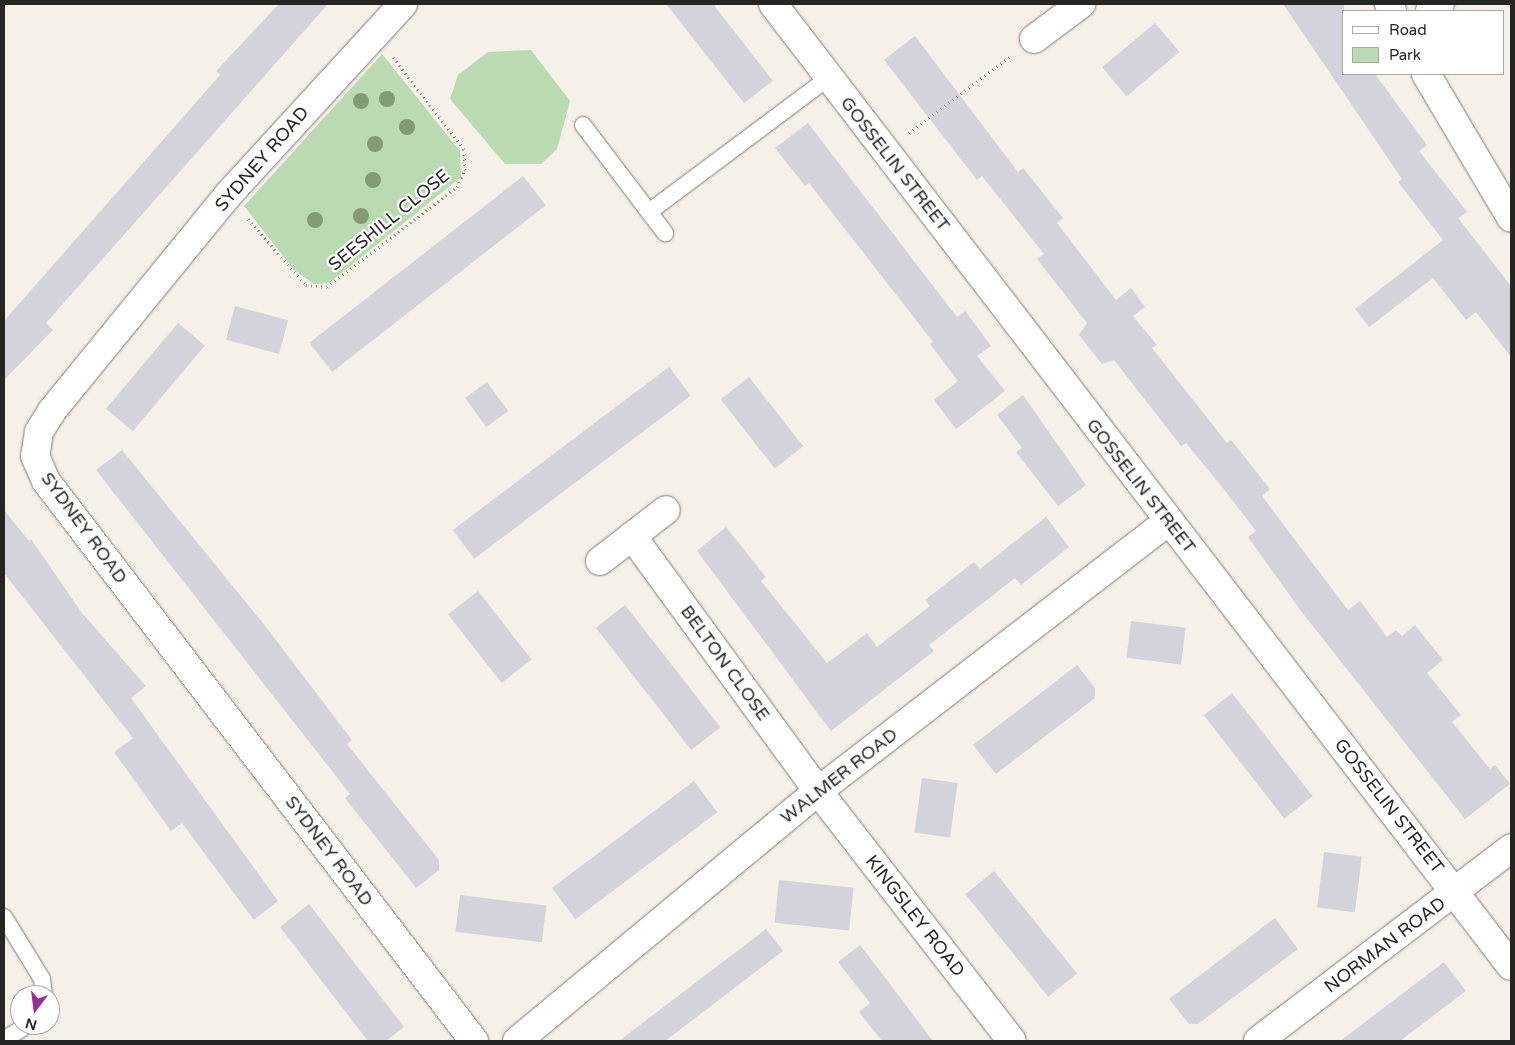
<!DOCTYPE html>
<style>
body{margin:0}
#map{position:relative;width:1515px;height:1045px;overflow:hidden;background:#f5f0e8;font-family:"Varela Round",sans-serif}
div>[style]{position:absolute}
.green>*{inset:0;background:#badab1}
.building>*{inset:0;background:#d4d3dc;transform-origin:0 0}
.path>*{height:3px;margin-top:-1.5px;transform-origin:0;background:repeating-linear-gradient(90deg,#9c9892 0 1px,transparent 0 5px)}
.roads{filter:drop-shadow(0 0 1px #807c74) drop-shadow(0 0 1px #807c74)}
.service>*{height:16px;margin:-8px;padding:0 8px;transform-origin:8px;border-radius:8px;background:#fff}
.minor>*{height:28px;margin:-14px;padding:0 14px;transform-origin:14px;border-radius:14px;background:#fff}
.trees>*{width:16px;height:16px;margin:-8px;border-radius:50%;background:#839b74}
span{translate:-50% -50%;white-space:nowrap;text-align:center;line-height:1.15;-webkit-text-stroke:4.5px #fff;paint-order:stroke}
.street-label{font-size:18px;color:#272522}
.frame{position:absolute;inset:0;border:5px solid #272522;pointer-events:none}
.legend{position:absolute;left:1342px;top:10px;width:162px;height:65px;box-sizing:border-box;background:#fff;border:1px solid #a9a8a7;margin:0;padding:6px 9px;list-style:none;font-size:15px;color:#272522}
.legend li{display:flex;align-items:center;gap:10px;height:25px}
.legend b{width:25px;border:1px solid #a9a8a7}
.north{position:absolute;left:10px;top:985px;width:50px;height:50px;box-sizing:border-box;background:#fff;border:1px solid #a9a8a7;border-radius:50%;rotate:195deg;font-size:14px;font-weight:700;line-height:20px;text-align:center;color:#272522}
.north::after{content:'';display:block;margin:auto;width:18px;height:22px;background:#923097;clip-path:polygon(50% 0,100% 100%,50% 72%,0 100%)}
</style>
<div id="map">
<div class="green">
<i style="clip-path:polygon(531px 50px,570px 101px,557px 149px,541px 164px,505px 164px,450px 99px,458px 75px,488px 52px)"></i>
<i style="clip-path:polygon(382px 54px,460px 151px,461px 177px,329px 283px,314px 284px,294px 270px,244px 206px)"></i>
</div>
<div class="building">
<i style="clip-path:polygon(279px 4px,328px 4px,46px 323px,53px 330px,4px 380px,4px 321px,220px 75px,216px 71px)"></i>
<i style="clip-path:polygon(666px 4px,713px 4px,773px 81px,744px 103px)"></i>
<i style="clip-path:polygon(1283px 4px,1344px 4px,1344px 74px,1375px 74px,1427px 145px,1419px 151px,1467px 212px,1458px 218px,1511px 286px,1511px 357px,1476px 312px,1466px 320px,1433px 278px,1369px 327px,1355px 309px,1443px 240px,1398px 182px,1402px 179px)"></i>
<i style="left:1155px;top:23px;width:38px;height:69px;rotate:50deg"></i>
<i style="clip-path:polygon(915px 36px,1018px 172px,1023px 168px,1063px 218px,1057px 223px,1116px 300px,1131px 288px,1145px 307px,1133px 316px,1157px 345px,1152px 348px,1227px 443px,1231px 440px,1270px 489px,1262px 496px,1348px 610px,1360px 601px,1387px 637px,1396px 630px,1402px 636px,1415px 625px,1443px 660px,1427px 673px,1461px 715px,1452px 722px,1490px 769px,1495px 765px,1510px 784px,1465px 819px,1301px 611px,1248px 537px,1256px 531px,1222px 487px,1186px 443px,1181px 446px,1114px 360px,1102px 364px,1079px 335px,1087px 323px,1037px 259px,1044px 254px,982px 176px,977px 180px,884px 60px)"></i>
<i style="clip-path:polygon(808px 123px,957px 317px,965px 311px,991px 346px,977px 356px,1005px 391px,956px 429px,934px 400px,958px 381px,930px 344px,933px 342px,809px 183px,805px 186px,775px 148px)"></i>
<i style="left:523px;top:176px;width:37px;height:271px;rotate:52deg"></i>
<i style="left:235px;top:306px;width:55px;height:35px;rotate:15deg"></i>
<i style="left:178px;top:323px;width:35px;height:112px;rotate:40deg"></i>
<i style="left:669px;top:367px;width:36px;height:271px;rotate:53deg"></i>
<i style="left:749px;top:377px;width:88px;height:36px;rotate:52deg"></i>
<i style="left:487px;top:382px;width:36px;height:27px;rotate:54deg"></i>
<i style="clip-path:polygon(1023px 395px,1086px 485px,1058px 506px,1016px 452px,1022px 448px,997px 415px)"></i>
<i style="clip-path:polygon(122px 450px,266px 627px,352px 740px,347px 744px,439px 860px,439px 870px,416px 888px,345px 798px,350px 794px,96px 470px)"></i>
<i style="clip-path:polygon(4px 510px,29px 541px,31px 539px,82px 613px,146px 686px,131px 698px,278px 901px,254px 920px,182px 823px,171px 831px,114px 752px,133px 738px,4px 573px)"></i>
<i style="clip-path:polygon(1046px 517px,1069px 547px,1021px 585px,1015px 578px,929px 645px,934px 651px,831px 731px,697px 551px,726px 527px,766px 577px,761px 581px,827px 663px,867px 633px,877px 647px,930px 606px,925px 600px,974px 562px,980px 569px)"></i>
<i style="left:478px;top:591px;width:87px;height:38px;rotate:52deg"></i>
<i style="left:625px;top:605px;width:155px;height:37px;rotate:52deg"></i>
<i style="left:1131px;top:621px;width:55px;height:37px;rotate:7deg"></i>
<i style="clip-path:polygon(1077px 665px,1095px 688px,1095px 698px,996px 774px,973px 745px)"></i>
<i style="left:1232px;top:693px;width:131px;height:36px;rotate:52deg"></i>
<i style="left:922px;top:778px;width:36px;height:55px;rotate:8deg"></i>
<i style="left:694px;top:781px;width:39px;height:178px;rotate:53deg"></i>
<i style="left:1324px;top:852px;width:38px;height:56px;rotate:7deg"></i>
<i style="left:994px;top:871px;width:132px;height:37px;rotate:51deg"></i>
<i style="left:779px;top:880px;width:75px;height:43px;rotate:6deg"></i>
<i style="left:460px;top:895px;width:87px;height:37px;rotate:7deg"></i>
<i style="clip-path:polygon(309px 904px,404px 1027px,386px 1041px,368px 1041px,280px 927px)"></i>
<i style="clip-path:polygon(1275px 918px,1298px 949px,1198px 1024px,1189px 1024px,1169px 999px)"></i>
<i style="clip-path:polygon(766px 929px,783px 951px,665px 1041px,619px 1041px)"></i>
<i style="clip-path:polygon(860px 945px,883px 975px,933px 1041px,882px 1041px,859px 1012px,870px 1003px,838px 962px)"></i>
<i style="clip-path:polygon(1444px 962px,1466px 991px,1400px 1041px,1340px 1041px)"></i>
</div>
<div class="path">
<i style="left:909px;top:133px;width:129px;rotate:-37.1deg"></i>
<i style="left:248px;top:219px;width:88px;rotate:48.7deg"></i>
<i style="left:306px;top:285px;width:21px;rotate:5deg"></i>
<i style="left:327px;top:287px;width:164px;rotate:-37.6deg"></i>
<i style="left:457px;top:187px;width:19px;rotate:-65deg"></i>
<i style="left:465px;top:170px;width:21px;rotate:-93deg"></i>
<i style="left:464px;top:149px;width:116px;rotate:-127.7deg"></i>
</div>
<div class="roads">
<div class="service">
<i style="left:583px;top:125px;width:136px;rotate:52.8deg"></i>
<i style="left:649px;top:212px;width:224px;rotate:-36.8deg"></i>
<i style="left:4px;top:917px;width:73px;rotate:58.5deg"></i>
<i style="left:42px;top:979px;width:16px;rotate:83deg"></i>
<i style="left:4px;top:1040px;width:27px;rotate:-33deg"></i>
</div>
<div class="minor">
<i style="left:403px;top:4px;width:259px;rotate:132.5deg"></i>
<i style="left:228px;top:195px;width:279px;rotate:129.2deg"></i>
<i style="left:52px;top:411px;width:25px;rotate:122deg"></i>
<i style="left:39px;top:432px;width:24px;rotate:99deg"></i>
<i style="left:35px;top:456px;width:27px;rotate:66deg"></i>
<i style="left:46px;top:481px;width:705px;rotate:52.61deg"></i>
<i style="left:773px;top:4px;width:1212px;rotate:52.51deg"></i>
<i style="left:1389px;top:4px;width:8px;rotate:67deg"></i>
<i style="left:1430px;top:11px;width:12px;rotate:-35deg"></i>
<i style="left:1034px;top:39px;width:59px;rotate:-36.7deg"></i>
<i style="left:1426px;top:74px;width:167px;rotate:59.4deg"></i>
<i style="left:632px;top:536px;width:316px;rotate:53.9deg"></i>
<i style="left:818px;top:791px;width:316px;rotate:52.2deg"></i>
<i style="left:600px;top:561px;width:83px;rotate:-37.7deg"></i>
<i style="left:517px;top:1041px;width:391px;rotate:-39.7deg"></i>
<i style="left:818px;top:791px;width:443px;rotate:-37.6deg"></i>
<i style="left:1258px;top:1041px;width:318px;rotate:-37.3deg"></i>
</div>
</div>
<div class="trees">
<i style="left:387px;top:99px"></i>
<i style="left:361px;top:101px"></i>
<i style="left:407px;top:127px"></i>
<i style="left:375px;top:144px"></i>
<i style="left:373px;top:180px"></i>
<i style="left:361px;top:216px"></i>
<i style="left:315px;top:220px"></i>
</div>
<div class="street-label">
<span style="left:262px;top:159px;rotate:-49deg">SYDNEY ROAD</span>
<span style="left:895px;top:164px;rotate:52deg">GOSSELIN STREET</span>
<span style="left:389px;top:220px;rotate:-39deg">SEESHILL CLOSE</span>
<span style="left:1141px;top:486px;rotate:52deg">GOSSELIN STREET</span>
<span style="left:84px;top:528px;rotate:54deg">SYDNEY ROAD</span>
<span style="left:725px;top:663px;rotate:54deg">BELTON CLOSE</span>
<span style="left:839px;top:776px;rotate:-38deg">WALMER ROAD</span>
<span style="left:1389px;top:806px;rotate:52deg">GOSSELIN STREET</span>
<span style="left:329px;top:851px;rotate:53deg">SYDNEY ROAD</span>
<span style="left:915px;top:916px;rotate:52deg">KINGSLEY ROAD</span>
<span style="left:1385px;top:945px;rotate:-37deg">NORMAN ROAD</span>
</div>
<div class="frame"></div>
<ul class="legend">
<li><b style="height:6px;background:#fff"></b>Road</li>
<li><b style="height:14px;background:#badab1"></b>Park</li>
</ul>
<div class="north">N</div>
</div>
